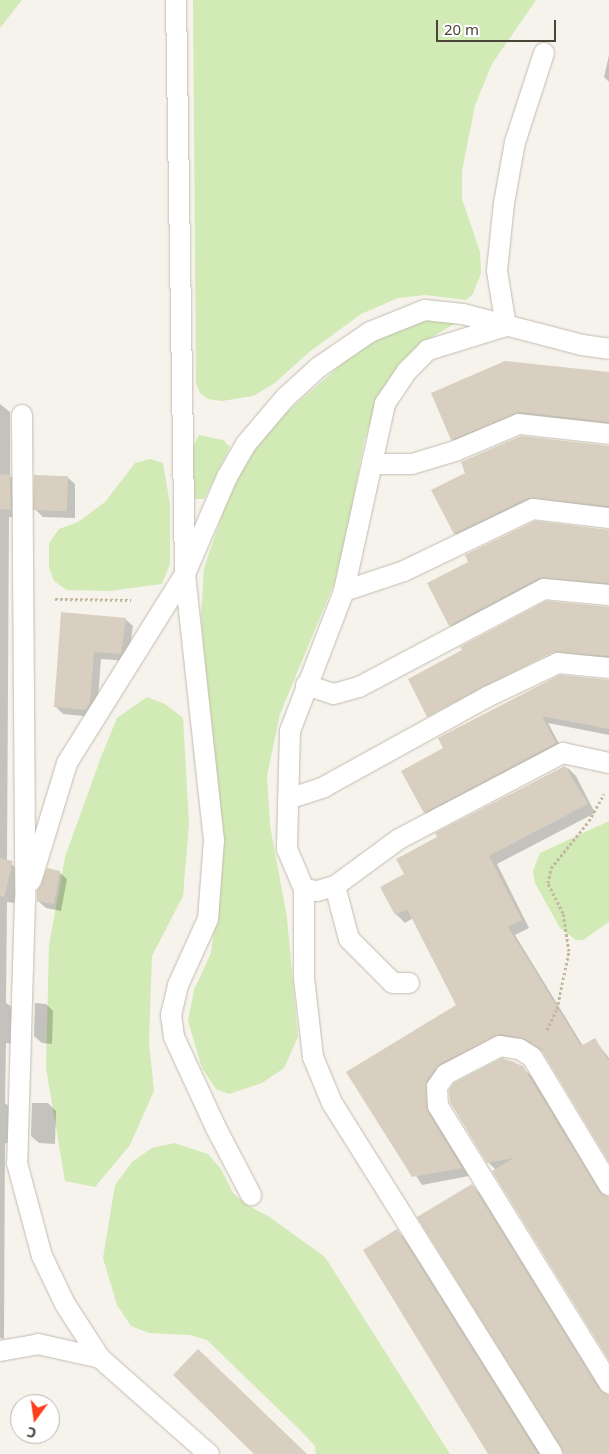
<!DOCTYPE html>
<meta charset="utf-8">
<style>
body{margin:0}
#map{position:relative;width:609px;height:1454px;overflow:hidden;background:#f6f3ec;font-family:"Noto Sans",sans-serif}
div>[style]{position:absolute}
.green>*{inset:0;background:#d2eab5}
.shadow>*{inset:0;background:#0003}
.building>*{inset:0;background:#d8cfc1;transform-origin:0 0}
.path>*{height:3px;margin-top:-1.5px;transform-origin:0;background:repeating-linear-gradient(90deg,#c4b79f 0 2.5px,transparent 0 5px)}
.roads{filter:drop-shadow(0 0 1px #c2bbae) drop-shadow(0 0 1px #c2bbae)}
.lane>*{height:20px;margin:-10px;padding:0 10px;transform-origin:10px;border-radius:10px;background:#fff}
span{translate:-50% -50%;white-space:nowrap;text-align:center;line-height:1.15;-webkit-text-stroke:4.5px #fff;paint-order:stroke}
.north{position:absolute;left:10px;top:1394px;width:50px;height:50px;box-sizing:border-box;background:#fff;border:1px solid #b7b4b0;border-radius:50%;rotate:194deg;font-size:14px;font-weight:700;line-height:20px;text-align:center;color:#4b4439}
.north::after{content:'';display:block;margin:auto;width:18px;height:22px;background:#fc3f1d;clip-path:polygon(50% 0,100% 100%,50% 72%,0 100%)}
.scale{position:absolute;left:436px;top:20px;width:120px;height:22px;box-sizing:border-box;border:2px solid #4b4439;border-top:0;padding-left:6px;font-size:15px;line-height:18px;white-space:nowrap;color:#4b4439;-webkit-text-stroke:4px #fff;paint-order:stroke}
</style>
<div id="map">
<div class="green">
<i style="clip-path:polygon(0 0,22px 0,0 28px)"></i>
<i style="clip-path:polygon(193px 0,536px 0,492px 64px,475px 105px,462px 171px,462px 199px,480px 252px,481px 273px,473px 294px,466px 300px,425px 295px,398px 298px,361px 314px,308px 353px,275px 383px,253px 396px,222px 401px,208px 399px,200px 393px,196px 383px)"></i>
<i style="clip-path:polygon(419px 318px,448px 320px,454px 324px,427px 340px,402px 361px,380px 394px,364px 441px,346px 539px,334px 584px,280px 714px,267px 776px,270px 825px,287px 918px,298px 1037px,284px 1068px,262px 1083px,229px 1094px,216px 1089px,202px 1068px,188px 1021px,194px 990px,211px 953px,222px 864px,201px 617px,204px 568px,224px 510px,249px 455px,279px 419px,345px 361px,387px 333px)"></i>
<i style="clip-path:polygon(199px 435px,223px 440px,230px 447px,204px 499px,195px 499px,191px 450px)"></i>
<i style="clip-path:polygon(150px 459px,163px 463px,170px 504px,170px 564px,162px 584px,109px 591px,67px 590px,54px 581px,49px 567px,49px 543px,59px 529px,78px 522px,105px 502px,135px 463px)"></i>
<i style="clip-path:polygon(147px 697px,165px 704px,183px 718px,189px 824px,183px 896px,152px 956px,149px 1042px,154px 1091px,130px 1145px,95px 1187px,65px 1181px,46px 1068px,49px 945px,65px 857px,101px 757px,117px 718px)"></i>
<i style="clip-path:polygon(609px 821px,609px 922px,583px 940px,576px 940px,560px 928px,535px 883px,533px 871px,540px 853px)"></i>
<i style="clip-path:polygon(174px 1143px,208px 1154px,221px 1169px,233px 1193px,247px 1205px,268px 1216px,325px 1257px,450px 1454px,316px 1454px,315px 1446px,303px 1433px,207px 1340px,190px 1335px,149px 1333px,131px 1326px,117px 1305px,103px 1258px,115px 1185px,132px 1162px,152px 1148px)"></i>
</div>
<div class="shadow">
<i style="clip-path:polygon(609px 55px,609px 82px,604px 77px)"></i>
<i style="clip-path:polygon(609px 374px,609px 428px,528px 419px,460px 447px,452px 439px)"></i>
<i style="clip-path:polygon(0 404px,10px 412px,10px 476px,18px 484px,18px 517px,9px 517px,7px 861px,20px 870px,21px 904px,7px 902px,6px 1003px,18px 1011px,16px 1044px,6px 1043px,5px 1103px,14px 1111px,13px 1143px,5px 1143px,4px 1339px,0 1338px)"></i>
<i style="clip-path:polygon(609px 447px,609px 512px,542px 504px,462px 541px,455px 533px)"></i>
<i style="clip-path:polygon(67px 477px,75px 484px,75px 518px,43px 517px,36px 510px)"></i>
<i style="clip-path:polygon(609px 531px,609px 589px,553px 584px,458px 633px,450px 625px)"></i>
<i style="clip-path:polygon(evenodd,547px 602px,609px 608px,609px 663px,561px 659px,436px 723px,428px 716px,410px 680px,464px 651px,462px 647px,547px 602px,558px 648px,559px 650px,429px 717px,429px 714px,558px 648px)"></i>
<i style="clip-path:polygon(62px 614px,125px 619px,133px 626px,128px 661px,101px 659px,97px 711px,94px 717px,63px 714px,56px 707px)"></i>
<i style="clip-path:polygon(609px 681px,609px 735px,548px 723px,563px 751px,432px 819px,425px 812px,403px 771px)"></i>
<i style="clip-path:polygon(568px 768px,576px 776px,595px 813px,497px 864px,529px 928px,515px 935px,583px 1046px,594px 1039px,609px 1058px,609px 1162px,546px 1054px,534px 1047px,511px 1042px,435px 1089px,436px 1121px,469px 1176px,422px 1185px,348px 1072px,458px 1006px,413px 918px,405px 923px,396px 914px,406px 875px,439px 838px,437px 834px)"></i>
<i style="clip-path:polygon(59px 872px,67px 879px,61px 911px,46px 908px,38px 901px)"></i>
<i style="clip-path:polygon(35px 1003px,46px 1004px,53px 1011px,52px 1044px,42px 1043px,34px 1036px)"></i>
<i style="clip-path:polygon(502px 1060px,514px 1062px,531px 1075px,604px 1197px,609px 1197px,609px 1360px,494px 1172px,496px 1170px,488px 1162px)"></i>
<i style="clip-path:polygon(32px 1103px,48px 1103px,56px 1111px,55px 1144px,39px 1143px,31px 1136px)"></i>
<i style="clip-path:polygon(472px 1185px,480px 1194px,604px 1395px,609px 1395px,609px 1454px,564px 1454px)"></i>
<i style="clip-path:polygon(397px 1231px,405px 1239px,540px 1454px,489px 1454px)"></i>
</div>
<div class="building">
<i style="clip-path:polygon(505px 361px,609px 372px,609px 422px,520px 412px,451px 440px,431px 393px)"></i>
<i style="clip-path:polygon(521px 436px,609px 446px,609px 506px,528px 498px,454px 534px,431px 490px,465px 473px,461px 462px)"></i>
<i style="clip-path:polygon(0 474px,10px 475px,11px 510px,0 509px)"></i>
<i style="left:34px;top:475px;width:34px;height:35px;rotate:2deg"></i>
<i style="clip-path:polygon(535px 521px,609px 530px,609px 583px,539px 578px,449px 626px,427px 583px,468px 562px,465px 555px)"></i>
<i style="clip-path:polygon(546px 601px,609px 607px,609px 656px,553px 652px,427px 717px,408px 679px,462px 650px,460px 647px)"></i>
<i style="clip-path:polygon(61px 612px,126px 618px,121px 654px,94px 652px,90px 703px,86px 710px,54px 707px)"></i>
<i style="clip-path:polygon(560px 675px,609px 680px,609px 729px,542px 716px,556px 743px,424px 813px,401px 771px,443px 748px,438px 738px)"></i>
<i style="clip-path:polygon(565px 766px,588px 804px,489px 856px,522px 920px,508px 927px,581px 1046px,595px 1038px,609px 1061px,609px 1162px,542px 1051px,525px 1039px,501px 1034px,441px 1063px,427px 1080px,428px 1112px,462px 1168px,412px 1177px,346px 1072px,456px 1005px,407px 909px,395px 915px,380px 887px,404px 874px,396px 859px,437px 837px,435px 833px)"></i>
<i style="left:0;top:858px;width:13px;height:37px;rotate:13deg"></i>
<i style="clip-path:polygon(47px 868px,60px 871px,54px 904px,37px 901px,37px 891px)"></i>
<i style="clip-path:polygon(502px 1058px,523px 1066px,599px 1191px,609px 1197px,609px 1360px,492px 1171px,514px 1158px,487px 1163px,450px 1102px,449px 1090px,454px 1083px)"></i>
<i style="clip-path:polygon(472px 1184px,599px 1389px,609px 1395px,609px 1454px,564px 1454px,417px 1217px)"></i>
<i style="clip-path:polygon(397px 1229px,538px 1454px,488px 1454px,363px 1250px)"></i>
<i style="clip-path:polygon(198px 1349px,307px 1454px,254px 1454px,173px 1375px)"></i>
</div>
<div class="path">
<i style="left:55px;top:599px;width:76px;rotate:0.8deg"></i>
<i style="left:547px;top:1030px;width:23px;rotate:-65deg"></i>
<i style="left:557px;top:1009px;width:59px;rotate:-78.3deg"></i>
<i style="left:569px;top:951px;width:38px;rotate:-99deg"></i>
<i style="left:563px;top:913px;width:34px;rotate:-117deg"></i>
<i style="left:548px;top:883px;width:15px;rotate:-79deg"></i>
<i style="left:551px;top:868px;width:60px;rotate:-51deg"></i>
<i style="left:589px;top:821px;width:31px;rotate:-61deg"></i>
</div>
<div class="roads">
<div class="lane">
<i style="left:176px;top:0;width:574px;rotate:89.1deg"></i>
<i style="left:185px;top:574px;width:268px;rotate:83.8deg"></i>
<i style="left:214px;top:840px;width:79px;rotate:94.3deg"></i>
<i style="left:208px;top:919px;width:72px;rotate:114.4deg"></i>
<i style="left:178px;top:985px;width:31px;rotate:103deg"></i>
<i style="left:171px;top:1015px;width:22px;rotate:82deg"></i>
<i style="left:174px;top:1037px;width:100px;rotate:65.2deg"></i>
<i style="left:216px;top:1128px;width:76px;rotate:62.4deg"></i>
<i style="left:544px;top:53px;width:94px;rotate:108deg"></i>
<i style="left:515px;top:142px;width:62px;rotate:100.2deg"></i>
<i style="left:504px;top:203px;width:68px;rotate:95.9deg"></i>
<i style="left:497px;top:271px;width:56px;rotate:80.7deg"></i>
<i style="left:506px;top:326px;width:82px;rotate:162.9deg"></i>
<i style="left:428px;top:350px;width:30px;rotate:135deg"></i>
<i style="left:407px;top:371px;width:40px;rotate:124deg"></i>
<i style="left:385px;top:404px;width:191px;rotate:102.4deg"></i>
<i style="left:344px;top:591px;width:150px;rotate:111.1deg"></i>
<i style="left:290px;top:731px;width:118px;rotate:91.5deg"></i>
<i style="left:287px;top:849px;width:43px;rotate:67deg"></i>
<i style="left:304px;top:889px;width:89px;rotate:90deg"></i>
<i style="left:304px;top:978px;width:80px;rotate:83.5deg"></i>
<i style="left:313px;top:1057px;width:50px;rotate:67.6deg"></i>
<i style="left:332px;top:1103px;width:414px;rotate:57.9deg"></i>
<i style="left:22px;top:415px;width:485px;rotate:89.6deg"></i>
<i style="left:25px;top:900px;width:263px;rotate:91.7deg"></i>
<i style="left:17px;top:1163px;width:96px;rotate:75deg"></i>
<i style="left:42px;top:1256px;width:53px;rotate:64.4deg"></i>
<i style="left:65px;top:1304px;width:64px;rotate:57.1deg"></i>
<i style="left:100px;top:1358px;width:145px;rotate:41.4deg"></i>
<i style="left:373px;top:464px;width:39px"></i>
<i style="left:412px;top:464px;width:45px;rotate:-16.8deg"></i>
<i style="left:455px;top:451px;width:69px;rotate:-22.9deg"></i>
<i style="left:519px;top:424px;width:91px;rotate:6.3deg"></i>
<i style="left:344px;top:591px;width:63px;rotate:-18.4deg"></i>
<i style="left:404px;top:571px;width:143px;rotate:-25.7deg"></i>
<i style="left:533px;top:509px;width:77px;rotate:6.8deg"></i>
<i style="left:306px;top:685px;width:29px;rotate:18deg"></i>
<i style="left:334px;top:694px;width:26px;rotate:-16deg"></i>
<i style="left:359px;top:687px;width:209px;rotate:-27.9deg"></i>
<i style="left:544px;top:589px;width:65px;rotate:5.3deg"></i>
<i style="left:288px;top:799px;width:38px;rotate:-18deg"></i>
<i style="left:324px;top:787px;width:186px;rotate:-28.9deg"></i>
<i style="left:487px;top:697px;width:79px;rotate:-25.6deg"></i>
<i style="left:558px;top:663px;width:51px;rotate:5.6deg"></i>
<i style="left:31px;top:881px;width:123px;rotate:-73deg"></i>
<i style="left:67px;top:763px;width:223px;rotate:-58deg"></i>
<i style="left:185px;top:574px;width:106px;rotate:-66.6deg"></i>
<i style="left:227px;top:477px;width:38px;rotate:-60deg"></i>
<i style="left:246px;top:444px;width:60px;rotate:-49.7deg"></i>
<i style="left:285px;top:398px;width:46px;rotate:-42.4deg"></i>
<i style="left:319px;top:367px;width:62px;rotate:-34.5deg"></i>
<i style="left:370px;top:332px;width:59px;rotate:-21.8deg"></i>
<i style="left:425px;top:310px;width:38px;rotate:6deg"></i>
<i style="left:463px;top:314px;width:123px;rotate:14.6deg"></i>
<i style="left:582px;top:345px;width:27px;rotate:8deg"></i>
<i style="left:335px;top:886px;width:55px;rotate:75.2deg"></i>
<i style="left:349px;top:939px;width:62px;rotate:45deg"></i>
<i style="left:393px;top:983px;width:16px"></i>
<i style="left:304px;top:889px;width:13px;rotate:9deg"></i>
<i style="left:317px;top:891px;width:19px;rotate:-16deg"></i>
<i style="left:335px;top:886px;width:79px;rotate:-36.3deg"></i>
<i style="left:399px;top:839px;width:185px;rotate:-27.7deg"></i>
<i style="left:563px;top:753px;width:47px;rotate:12.3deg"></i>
<i style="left:609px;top:1185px;width:149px;rotate:-121deg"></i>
<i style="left:532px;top:1057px;width:15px;rotate:-148deg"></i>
<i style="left:519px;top:1049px;width:19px;rotate:-171deg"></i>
<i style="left:500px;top:1046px;width:61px;rotate:152.6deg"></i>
<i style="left:446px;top:1074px;width:16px;rotate:125deg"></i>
<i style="left:437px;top:1087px;width:19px;rotate:87deg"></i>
<i style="left:438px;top:1106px;width:326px;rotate:58.3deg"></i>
<i style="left:0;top:1351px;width:39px;rotate:-10deg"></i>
<i style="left:38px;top:1344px;width:64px;rotate:12.7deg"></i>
</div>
</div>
<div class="north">С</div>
<div class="scale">20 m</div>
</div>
